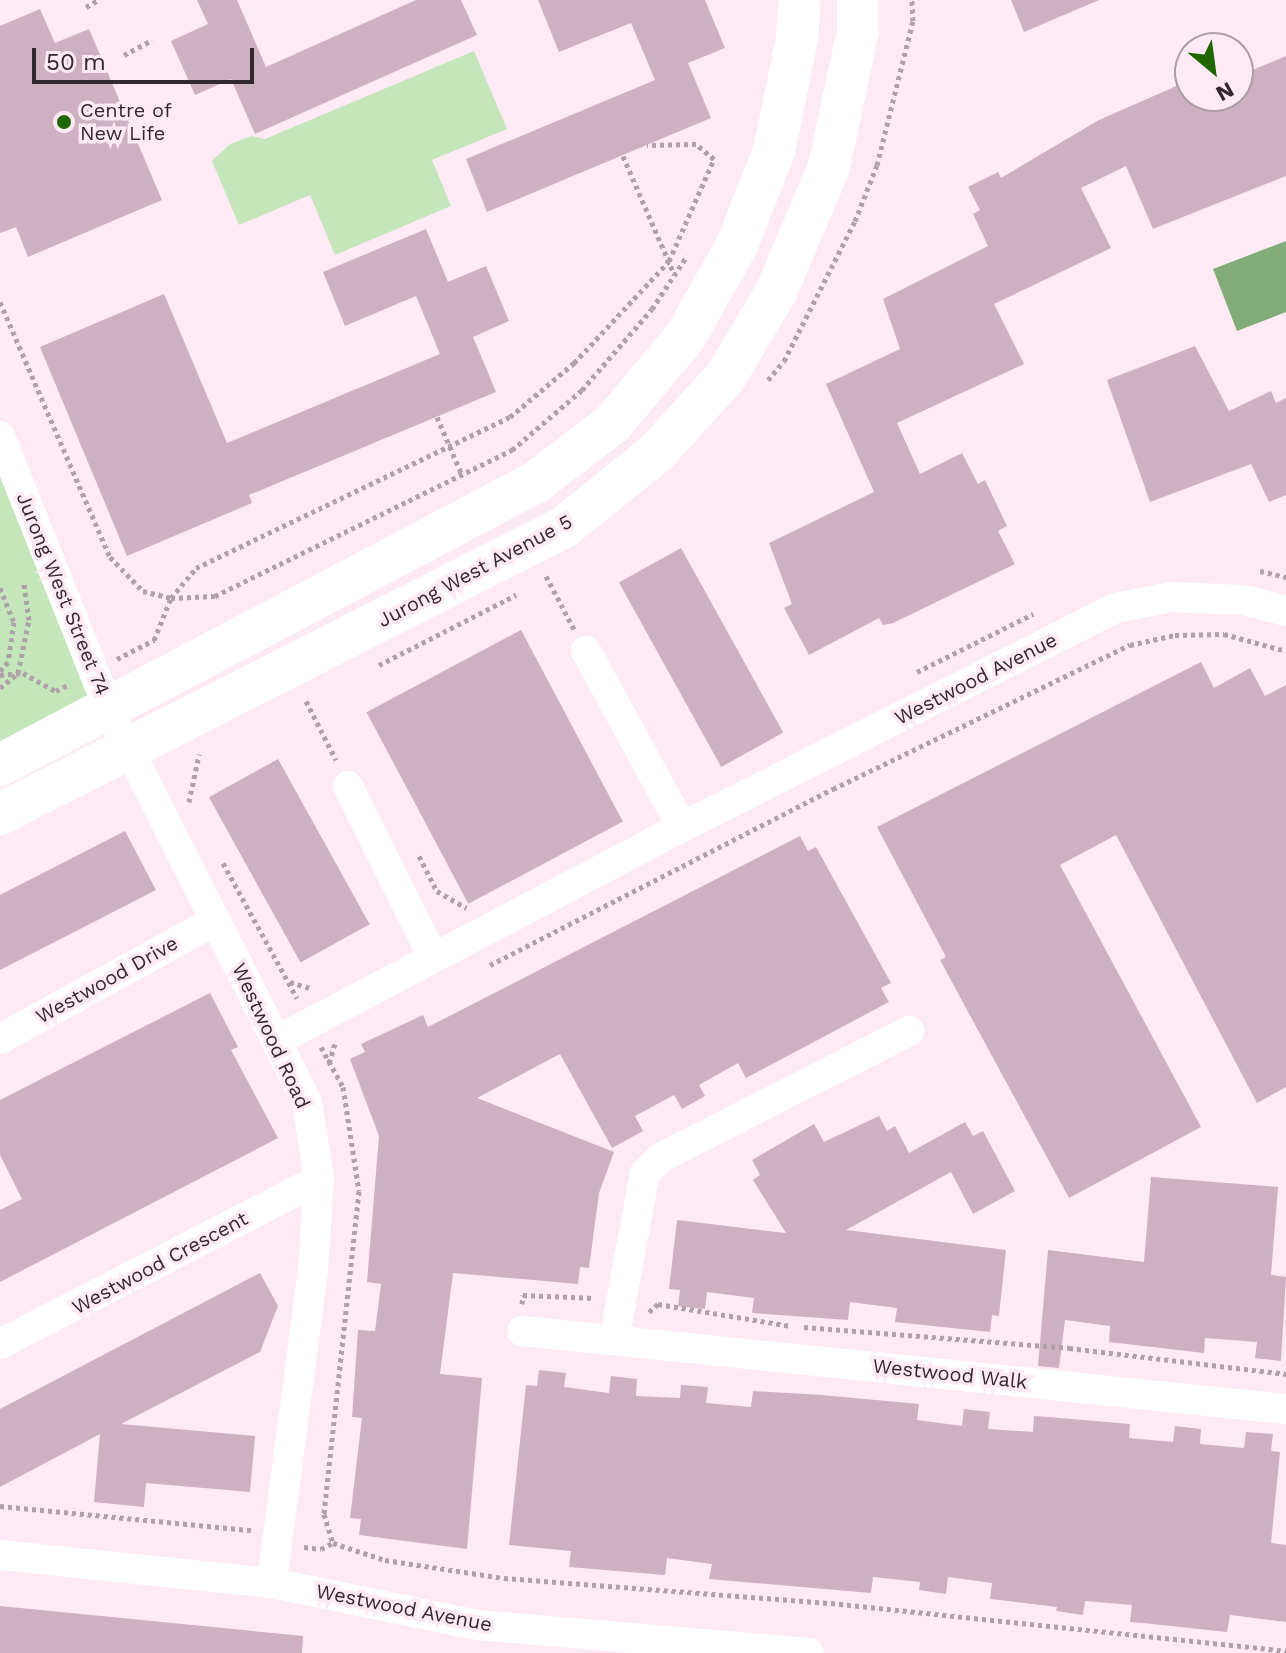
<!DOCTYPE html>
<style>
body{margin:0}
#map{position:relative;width:1286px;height:1653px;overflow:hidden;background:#fdeaf5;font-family:"Work Sans",sans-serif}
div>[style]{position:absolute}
.green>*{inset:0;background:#c4e6ba}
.water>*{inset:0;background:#83ad78}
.building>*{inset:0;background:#ceb1c1;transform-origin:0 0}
.path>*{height:5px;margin-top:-2.5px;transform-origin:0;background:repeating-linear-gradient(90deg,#b0a0a9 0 4px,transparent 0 8px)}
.street>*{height:30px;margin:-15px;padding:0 15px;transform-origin:15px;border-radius:15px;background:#fff}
.secondary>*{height:42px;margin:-21px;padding:0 21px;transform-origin:21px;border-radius:21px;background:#fff}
.dots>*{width:22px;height:22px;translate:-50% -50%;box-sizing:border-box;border:4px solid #fdeaf5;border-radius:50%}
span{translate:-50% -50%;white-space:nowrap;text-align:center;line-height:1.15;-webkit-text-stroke:7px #fdeaf5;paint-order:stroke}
.poi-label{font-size:20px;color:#33282e}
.left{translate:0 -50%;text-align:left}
.street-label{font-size:20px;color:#33282e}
.north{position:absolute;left:1174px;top:32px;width:80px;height:80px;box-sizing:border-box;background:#fdeaf5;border:2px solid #ac9ca5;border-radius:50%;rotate:151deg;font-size:22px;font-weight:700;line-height:32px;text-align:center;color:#33282e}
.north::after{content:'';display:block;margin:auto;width:28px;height:36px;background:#206700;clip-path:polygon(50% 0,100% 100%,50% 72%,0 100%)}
.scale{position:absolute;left:32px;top:48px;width:222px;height:36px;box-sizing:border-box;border:4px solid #33282e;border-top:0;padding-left:10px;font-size:24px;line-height:28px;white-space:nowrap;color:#33282e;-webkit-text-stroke:6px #fdeaf5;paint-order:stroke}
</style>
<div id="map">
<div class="green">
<i style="clip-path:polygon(474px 51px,507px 129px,432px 160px,451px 206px,335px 255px,310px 195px,239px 225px,212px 161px,230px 144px,252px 136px,265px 139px)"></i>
<i style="clip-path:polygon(0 453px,108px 708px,0 763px)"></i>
</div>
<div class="water">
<i style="clip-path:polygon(1286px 241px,1286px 312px,1237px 331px,1213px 269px)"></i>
</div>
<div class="building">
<i style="clip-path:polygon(197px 0,237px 0,266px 67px,416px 0,461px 0,477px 35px,255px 134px,231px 79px,195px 95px,171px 41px,208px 24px)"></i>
<i style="clip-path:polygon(538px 0,705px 0,725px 48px,688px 63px,711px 118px,487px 212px,466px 159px,655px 80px,631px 23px,559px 52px)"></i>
<i style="clip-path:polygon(1011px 0,1099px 0,1024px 32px)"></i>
<i style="clip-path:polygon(40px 9px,55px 43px,89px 29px,162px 200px,28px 257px,16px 227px,0 233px,0 26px)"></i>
<i style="clip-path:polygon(1286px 56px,1286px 176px,1153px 229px,1126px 166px,1081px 188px,1111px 248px,994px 304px,1024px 364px,897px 423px,920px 474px,962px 453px,978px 484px,985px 480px,1007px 526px,998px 531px,1015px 564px,893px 623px,883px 625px,879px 618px,809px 655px,784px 608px,792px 604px,769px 543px,874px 492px,826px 384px,900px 349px,883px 299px,988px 246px,973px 214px,980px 210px,968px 187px,998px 172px,1001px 178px,1099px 120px,1190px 80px,1190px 96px,1238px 96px,1238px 76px)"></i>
<i style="clip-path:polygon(426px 229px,448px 282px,486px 266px,509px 321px,473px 337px,496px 392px,249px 495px,252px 503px,127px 556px,40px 347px,164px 294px,227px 443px,440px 354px,416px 296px,345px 326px,323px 272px)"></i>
<i style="clip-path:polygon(1195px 346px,1229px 411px,1271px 391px,1276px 403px,1286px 398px,1286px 495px,1269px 502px,1251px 464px,1150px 502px,1107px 380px)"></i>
<i style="left:681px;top:548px;width:211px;height:71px;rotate:61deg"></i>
<i style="left:521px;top:630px;width:217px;height:175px;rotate:62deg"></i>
<i style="clip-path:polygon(1201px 662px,1214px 688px,1250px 668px,1265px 696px,1286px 685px,1286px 1087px,1257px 1103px,1116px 835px,1060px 865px,1201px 1127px,1069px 1198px,940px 960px,946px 957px,877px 827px)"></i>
<i style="left:278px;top:759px;width:189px;height:79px;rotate:61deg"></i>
<i style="clip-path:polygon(125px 831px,156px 890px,0 970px,0 895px)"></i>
<i style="clip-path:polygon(800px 836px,808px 851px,816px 847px,891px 983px,881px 988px,889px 1002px,746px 1078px,738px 1063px,699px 1085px,705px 1096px,682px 1109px,674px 1095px,635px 1116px,643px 1131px,612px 1148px,560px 1054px,477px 1098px,614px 1152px,599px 1193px,589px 1268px,580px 1267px,578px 1284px,453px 1273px,440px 1374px,482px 1378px,467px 1549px,359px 1535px,361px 1519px,350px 1518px,362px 1418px,352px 1417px,358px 1330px,375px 1331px,381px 1284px,367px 1282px,379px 1136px,350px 1059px,365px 1052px,361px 1044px,423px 1015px,428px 1027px)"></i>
<i style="clip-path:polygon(210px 993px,238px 1047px,231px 1050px,278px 1138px,0 1282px,0 1210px,22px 1199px,0 1155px,0 1100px)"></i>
<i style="clip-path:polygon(879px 1116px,887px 1131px,895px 1126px,909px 1153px,965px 1122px,973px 1136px,983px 1131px,1015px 1191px,973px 1214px,951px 1172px,846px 1230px,1006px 1250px,999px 1316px,992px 1315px,990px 1332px,895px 1322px,897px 1308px,850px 1302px,848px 1320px,752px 1313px,754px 1298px,707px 1292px,705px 1309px,678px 1306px,680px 1290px,669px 1289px,677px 1220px,786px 1233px,753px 1180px,760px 1175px,752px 1160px,814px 1124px,824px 1142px)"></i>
<i style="clip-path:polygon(1151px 1177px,1278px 1187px,1271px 1275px,1286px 1277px,1281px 1361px,1255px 1358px,1257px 1342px,1205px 1338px,1204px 1353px,1135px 1345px,1109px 1342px,1110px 1326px,1065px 1320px,1059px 1368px,1038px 1366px,1048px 1250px,1144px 1262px)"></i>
<i style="clip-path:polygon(260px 1273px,278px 1306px,260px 1352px,121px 1424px,255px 1436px,250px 1492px,146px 1483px,144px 1507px,94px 1502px,100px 1434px,0 1487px,0 1409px)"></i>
<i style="clip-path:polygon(539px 1370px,566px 1373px,564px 1387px,609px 1393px,611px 1376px,637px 1379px,636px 1396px,680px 1398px,681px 1385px,708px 1387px,706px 1403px,751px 1407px,753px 1391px,822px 1395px,919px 1404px,917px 1420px,962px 1426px,964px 1409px,990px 1412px,988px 1429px,1033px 1432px,1034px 1416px,1048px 1417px,1130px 1424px,1129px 1438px,1173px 1442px,1175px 1426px,1201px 1429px,1200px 1444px,1244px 1448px,1246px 1432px,1273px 1434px,1271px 1451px,1280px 1452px,1271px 1543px,1286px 1545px,1286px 1622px,1230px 1615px,1227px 1632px,1143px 1623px,1130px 1622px,1132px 1605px,1085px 1601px,1083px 1615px,1056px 1611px,1057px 1607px,990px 1599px,992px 1583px,948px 1577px,946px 1594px,919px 1590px,920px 1582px,873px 1577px,871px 1593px,709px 1579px,712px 1564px,667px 1558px,665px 1575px,569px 1567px,571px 1551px,509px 1545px,526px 1385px,537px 1386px)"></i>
<i style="clip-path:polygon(0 1606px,303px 1636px,302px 1653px,0 1653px)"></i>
</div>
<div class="path">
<i style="left:86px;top:7px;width:14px;rotate:-30deg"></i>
<i style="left:124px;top:55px;width:32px;rotate:-28deg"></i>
<i style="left:623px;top:156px;width:129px;rotate:66.6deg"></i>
<i style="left:0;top:302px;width:278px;rotate:66.7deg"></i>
<i style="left:110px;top:557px;width:47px;rotate:45.9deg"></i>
<i style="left:143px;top:591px;width:29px;rotate:14deg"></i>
<i style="left:171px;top:598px;width:44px;rotate:-2.6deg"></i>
<i style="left:215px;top:596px;width:331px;rotate:-26.2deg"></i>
<i style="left:512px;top:450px;width:92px;rotate:-40.6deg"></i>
<i style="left:582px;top:390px;width:107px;rotate:-49.2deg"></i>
<i style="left:652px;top:309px;width:64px;rotate:-56.6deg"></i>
<i style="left:768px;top:380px;width:25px;rotate:-50deg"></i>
<i style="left:784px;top:361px;width:157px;rotate:-63.1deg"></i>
<i style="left:855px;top:221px;width:60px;rotate:-68.6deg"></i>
<i style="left:877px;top:165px;width:148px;rotate:-76deg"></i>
<i style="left:913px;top:21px;width:21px;rotate:-93deg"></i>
<i style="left:437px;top:417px;width:63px;rotate:66.7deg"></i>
<i style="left:1260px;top:571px;width:27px;rotate:13deg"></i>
<i style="left:546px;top:576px;width:60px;rotate:62.2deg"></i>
<i style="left:0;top:588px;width:37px;rotate:68deg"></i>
<i style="left:14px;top:622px;width:40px;rotate:98.5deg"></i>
<i style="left:8px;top:662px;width:12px;rotate:132deg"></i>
<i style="left:117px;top:659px;width:42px;rotate:-27.2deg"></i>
<i style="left:154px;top:640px;width:45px;rotate:-68deg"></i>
<i style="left:171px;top:598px;width:39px;rotate:-50deg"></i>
<i style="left:196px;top:568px;width:348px;rotate:-25.7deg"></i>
<i style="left:510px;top:417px;width:84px;rotate:-40.2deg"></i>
<i style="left:574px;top:363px;width:139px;rotate:-47deg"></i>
<i style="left:669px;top:261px;width:111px;rotate:-66.2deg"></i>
<i style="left:714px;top:159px;width:23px;rotate:-140deg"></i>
<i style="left:696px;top:144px;width:49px;rotate:178.8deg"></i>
<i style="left:379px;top:665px;width:154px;rotate:-27.1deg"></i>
<i style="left:917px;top:672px;width:130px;rotate:-26.6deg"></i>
<i style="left:0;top:675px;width:23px;rotate:-5deg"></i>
<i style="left:23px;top:673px;width:38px;rotate:29deg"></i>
<i style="left:56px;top:691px;width:16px;rotate:-27deg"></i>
<i style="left:0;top:688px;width:23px;rotate:-40deg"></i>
<i style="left:18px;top:673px;width:54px;rotate:-78.3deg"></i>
<i style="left:29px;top:620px;width:37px;rotate:-98deg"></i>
<i style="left:306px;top:701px;width:66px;rotate:63deg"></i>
<i style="left:189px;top:802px;width:49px;rotate:-78.2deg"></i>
<i style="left:419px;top:856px;width:39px;rotate:63deg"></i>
<i style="left:437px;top:891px;width:34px;rotate:30deg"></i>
<i style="left:223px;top:863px;width:154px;rotate:61.3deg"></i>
<i style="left:490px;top:965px;width:386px;rotate:-27.2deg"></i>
<i style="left:833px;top:789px;width:330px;rotate:-25.9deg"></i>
<i style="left:1130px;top:645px;width:46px;rotate:-12.5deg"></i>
<i style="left:1175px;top:635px;width:49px;rotate:-1.2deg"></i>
<i style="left:1224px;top:634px;width:64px;rotate:15.3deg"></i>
<i style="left:290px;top:982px;width:21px;rotate:17deg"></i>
<i style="left:321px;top:1047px;width:46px;rotate:61.2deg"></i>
<i style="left:343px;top:1087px;width:105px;rotate:81.3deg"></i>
<i style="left:359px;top:1191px;width:325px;rotate:96.2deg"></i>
<i style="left:324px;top:1514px;width:30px;rotate:73deg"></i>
<i style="left:329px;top:1063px;width:21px;rotate:-73deg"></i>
<i style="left:522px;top:1304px;width:9px;rotate:-84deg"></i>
<i style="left:523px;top:1295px;width:72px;rotate:2.4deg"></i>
<i style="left:649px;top:1312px;width:12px;rotate:-42deg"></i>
<i style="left:658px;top:1304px;width:135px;rotate:9.4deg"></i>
<i style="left:804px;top:1327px;width:266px;rotate:4.5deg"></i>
<i style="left:1069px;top:1348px;width:219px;rotate:6.8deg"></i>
<i style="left:0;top:1506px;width:252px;rotate:5.5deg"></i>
<i style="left:304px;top:1547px;width:17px;rotate:7deg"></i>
<i style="left:321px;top:1549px;width:13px;rotate:-27deg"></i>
<i style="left:333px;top:1543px;width:55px;rotate:18.1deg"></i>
<i style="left:385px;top:1560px;width:120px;rotate:8.6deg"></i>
<i style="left:504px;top:1578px;width:328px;rotate:4.4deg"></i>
<i style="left:831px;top:1603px;width:458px;rotate:6deg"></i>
</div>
<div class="street">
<i style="left:0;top:436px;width:293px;rotate:68.3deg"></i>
<i style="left:108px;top:708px;width:441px;rotate:63.2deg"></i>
<i style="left:307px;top:1102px;width:78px;rotate:81.1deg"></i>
<i style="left:319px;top:1179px;width:91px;rotate:93.8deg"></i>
<i style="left:313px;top:1270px;width:316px;rotate:97.5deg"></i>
<i style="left:586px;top:651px;width:200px;rotate:61.4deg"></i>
<i style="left:348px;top:786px;width:191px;rotate:63.6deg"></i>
<i style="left:0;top:1039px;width:245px;rotate:-28.8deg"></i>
<i style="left:276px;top:1041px;width:459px;rotate:-27.8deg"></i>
<i style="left:682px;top:827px;width:486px;rotate:-26.8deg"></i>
<i style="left:1116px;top:608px;width:56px;rotate:-11.3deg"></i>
<i style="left:1171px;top:597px;width:73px;rotate:2.4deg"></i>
<i style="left:1244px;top:600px;width:43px;rotate:14.7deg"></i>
<i style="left:522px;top:1331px;width:768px;rotate:5.83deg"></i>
<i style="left:614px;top:1340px;width:170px;rotate:-79.5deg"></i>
<i style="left:645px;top:1173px;width:21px;rotate:-45deg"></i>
<i style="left:660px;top:1158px;width:280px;rotate:-27deg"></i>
<i style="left:0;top:1344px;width:359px;rotate:-27.3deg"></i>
<i style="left:0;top:1555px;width:273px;rotate:5.9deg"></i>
<i style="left:272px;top:1583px;width:209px;rotate:11.6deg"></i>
<i style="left:477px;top:1625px;width:333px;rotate:4.8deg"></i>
</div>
<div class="secondary">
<i style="left:0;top:765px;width:606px;rotate:-27.83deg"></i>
<i style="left:536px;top:482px;width:96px;rotate:-37.3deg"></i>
<i style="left:612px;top:424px;width:114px;rotate:-50deg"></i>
<i style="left:685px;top:337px;width:106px;rotate:-60.5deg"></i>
<i style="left:737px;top:245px;width:101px;rotate:-68.5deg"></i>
<i style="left:774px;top:151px;width:114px;rotate:-78.4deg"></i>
<i style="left:797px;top:39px;width:39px;rotate:-86deg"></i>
<i style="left:0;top:814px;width:633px;rotate:-26.97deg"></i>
<i style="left:564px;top:527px;width:118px;rotate:-38.8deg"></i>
<i style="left:656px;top:453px;width:104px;rotate:-47.7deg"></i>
<i style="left:726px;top:376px;width:98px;rotate:-59.2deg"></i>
<i style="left:776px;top:292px;width:136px;rotate:-67deg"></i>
<i style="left:829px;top:167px;width:139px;rotate:-78deg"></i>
<i style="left:858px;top:31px;width:31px;rotate:-90deg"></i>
</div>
<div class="dots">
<i style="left:64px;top:122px;background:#206700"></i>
</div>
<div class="poi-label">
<span class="left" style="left:80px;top:122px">Centre of<br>New Life</span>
</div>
<div class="street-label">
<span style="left:475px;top:571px;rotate:-28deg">Jurong West Avenue 5</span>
<span style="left:63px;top:594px;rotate:68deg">Jurong West Street 74</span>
<span style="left:976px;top:679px;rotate:-27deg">Westwood Avenue</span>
<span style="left:107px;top:980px;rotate:-29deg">Westwood Drive</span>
<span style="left:271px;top:1036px;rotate:65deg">Westwood Road</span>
<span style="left:160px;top:1263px;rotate:-28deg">Westwood Crescent</span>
<span style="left:950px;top:1374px;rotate:6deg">Westwood Walk</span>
<span style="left:404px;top:1608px;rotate:11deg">Westwood Avenue</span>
</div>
<div class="north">N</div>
<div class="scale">50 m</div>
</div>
